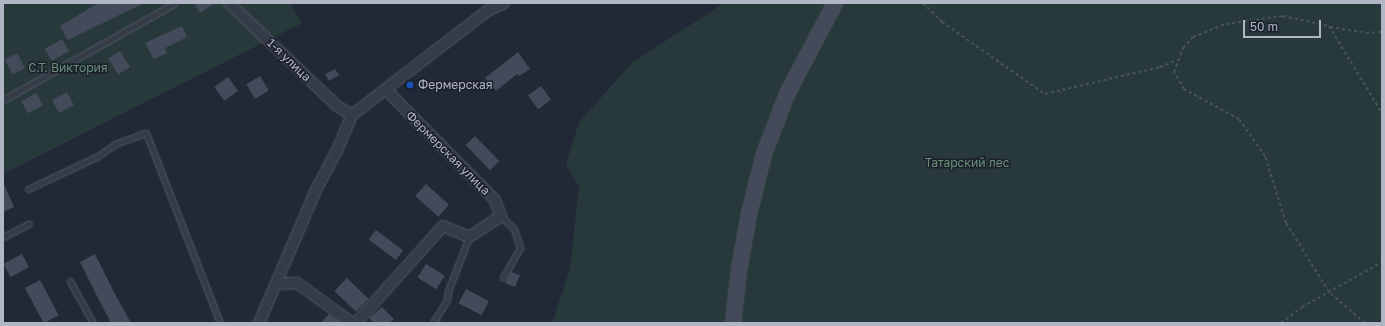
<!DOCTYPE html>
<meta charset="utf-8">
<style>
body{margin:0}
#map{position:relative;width:1385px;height:326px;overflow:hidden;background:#222936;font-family:"Golos Text",sans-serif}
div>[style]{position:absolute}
.green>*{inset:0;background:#28393b}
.building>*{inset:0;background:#434b5b;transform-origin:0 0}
.path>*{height:2px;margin-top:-1px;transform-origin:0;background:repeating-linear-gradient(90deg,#465459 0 3px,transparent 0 6px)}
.roads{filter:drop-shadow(0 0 1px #535965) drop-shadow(0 0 1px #535965)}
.lane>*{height:5px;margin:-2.5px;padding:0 2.5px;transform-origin:2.5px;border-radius:2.5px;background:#353b47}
.street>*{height:10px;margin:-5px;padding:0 5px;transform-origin:5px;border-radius:5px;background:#353b47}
.secondary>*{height:14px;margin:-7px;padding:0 7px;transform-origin:7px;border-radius:7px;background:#444a5a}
.dots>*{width:11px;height:11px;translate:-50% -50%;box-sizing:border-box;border:2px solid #1b202c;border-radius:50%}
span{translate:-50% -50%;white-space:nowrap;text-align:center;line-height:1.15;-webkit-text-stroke:3px #1b202c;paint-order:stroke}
.street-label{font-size:12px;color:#b0b6c3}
.park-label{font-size:12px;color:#699277}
.poi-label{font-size:12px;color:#b0b6c3}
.left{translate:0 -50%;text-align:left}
.frame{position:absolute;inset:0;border:4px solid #b0b6c3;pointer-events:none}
.scale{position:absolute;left:1243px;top:20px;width:78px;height:18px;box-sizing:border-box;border:2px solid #b0b6c3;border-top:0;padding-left:5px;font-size:12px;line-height:14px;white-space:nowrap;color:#b0b6c3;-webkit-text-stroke:3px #1b202c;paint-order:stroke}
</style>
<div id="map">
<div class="green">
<i style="clip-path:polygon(3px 3px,290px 3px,302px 23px,3px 174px)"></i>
<i style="clip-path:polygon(724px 3px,1382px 3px,1382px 323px,552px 323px,570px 269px,579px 187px,566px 164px,579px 122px,633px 62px)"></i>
</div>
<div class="building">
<i style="clip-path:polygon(98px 3px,144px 3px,68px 40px,60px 26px)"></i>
<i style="clip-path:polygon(194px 3px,215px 3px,200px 13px)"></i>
<i style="clip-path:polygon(182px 26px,187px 37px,165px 48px,167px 53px,154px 59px,145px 43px)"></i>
<i style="left:62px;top:39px;width:14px;height:20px;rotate:60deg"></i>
<i style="left:120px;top:51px;width:19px;height:14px;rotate:58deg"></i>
<i style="clip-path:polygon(518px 52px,530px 69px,519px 76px,517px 74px,496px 91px,485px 78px)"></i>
<i style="left:17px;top:53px;width:17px;height:14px;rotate:62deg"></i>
<i style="clip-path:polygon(335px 69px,339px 75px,329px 81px,325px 74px)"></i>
<i style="left:260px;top:76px;width:17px;height:16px;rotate:59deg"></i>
<i style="left:228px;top:77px;width:17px;height:17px;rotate:54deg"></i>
<i style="left:541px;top:86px;width:17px;height:16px;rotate:54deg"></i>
<i style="left:67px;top:92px;width:15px;height:17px;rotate:62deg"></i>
<i style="left:36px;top:93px;width:14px;height:17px;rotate:60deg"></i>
<i style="left:475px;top:136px;width:35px;height:13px;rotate:46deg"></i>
<i style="clip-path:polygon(3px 182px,14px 207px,3px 212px)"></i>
<i style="left:426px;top:184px;width:31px;height:16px;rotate:42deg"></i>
<i style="left:376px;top:230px;width:34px;height:12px;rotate:37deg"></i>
<i style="left:22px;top:254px;width:15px;height:21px;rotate:62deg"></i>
<i style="clip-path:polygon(95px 254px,115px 294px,131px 323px,111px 323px,97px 296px,80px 262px)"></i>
<i style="left:426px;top:264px;width:22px;height:16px;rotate:32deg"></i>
<i style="clip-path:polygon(511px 272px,520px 275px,515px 287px,505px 283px)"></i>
<i style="left:347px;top:278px;width:30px;height:18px;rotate:44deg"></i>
<i style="left:40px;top:280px;width:40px;height:17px;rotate:62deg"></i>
<i style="left:466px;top:289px;width:26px;height:16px;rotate:28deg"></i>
<i style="clip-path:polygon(382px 307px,394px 319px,389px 323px,374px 323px,369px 318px)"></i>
<i style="clip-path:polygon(329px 314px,341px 323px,321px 323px)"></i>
</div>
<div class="path">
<i style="left:923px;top:3px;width:27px;rotate:45deg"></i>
<i style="left:942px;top:22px;width:126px;rotate:35deg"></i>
<i style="left:1045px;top:94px;width:118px;rotate:-13.2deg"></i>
<i style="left:1160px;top:67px;width:19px;rotate:-21deg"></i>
<i style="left:1330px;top:27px;width:36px;rotate:9deg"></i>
<i style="left:1366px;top:33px;width:16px;rotate:-4deg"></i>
<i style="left:1281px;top:323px;width:26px;rotate:-37deg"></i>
<i style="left:1302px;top:307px;width:92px;rotate:-29.4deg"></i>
<i style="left:1365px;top:323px;width:48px;rotate:-139.3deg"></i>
<i style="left:1329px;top:292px;width:81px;rotate:-121.9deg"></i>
<i style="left:1286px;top:223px;width:70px;rotate:-107.4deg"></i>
<i style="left:1265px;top:156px;width:45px;rotate:-125.1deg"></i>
<i style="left:1239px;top:119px;width:63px;rotate:-151.4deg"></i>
<i style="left:1184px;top:89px;width:20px;rotate:-120deg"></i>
<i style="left:1174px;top:72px;width:26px;rotate:-69deg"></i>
<i style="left:1183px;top:48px;width:15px;rotate:-48deg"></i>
<i style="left:1193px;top:37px;width:35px;rotate:-22deg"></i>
<i style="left:1226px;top:24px;width:58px;rotate:-8deg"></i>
<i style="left:1283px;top:16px;width:47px;rotate:12.3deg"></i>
<i style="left:1329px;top:26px;width:102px;rotate:58.7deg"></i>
</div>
<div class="roads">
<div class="lane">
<i style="left:3px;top:100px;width:197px;rotate:-29.4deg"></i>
<i style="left:28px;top:189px;width:77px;rotate:-25.2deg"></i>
<i style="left:98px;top:156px;width:21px;rotate:-35deg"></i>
<i style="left:115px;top:144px;width:33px;rotate:-20deg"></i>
<i style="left:146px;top:133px;width:204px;rotate:68.7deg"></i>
<i style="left:501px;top:216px;width:18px;rotate:45deg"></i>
<i style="left:514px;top:229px;width:20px;rotate:72deg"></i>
<i style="left:520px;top:248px;width:34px;rotate:120deg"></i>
<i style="left:3px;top:237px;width:29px;rotate:-27deg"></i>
<i style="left:70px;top:281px;width:48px;rotate:61.3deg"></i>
<i style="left:437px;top:323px;width:4px;rotate:-146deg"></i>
<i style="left:434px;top:321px;width:25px;rotate:-58deg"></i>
<i style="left:447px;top:300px;width:9px;rotate:-84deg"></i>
<i style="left:448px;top:291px;width:58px;rotate:-68.7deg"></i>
</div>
<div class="street">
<i style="left:229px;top:3px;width:149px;rotate:43.6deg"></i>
<i style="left:337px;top:106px;width:17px;rotate:31deg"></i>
<i style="left:276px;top:284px;width:21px;rotate:-3deg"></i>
<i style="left:297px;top:283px;width:68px;rotate:36deg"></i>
<i style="left:259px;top:323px;width:147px;rotate:-66.8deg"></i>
<i style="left:317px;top:188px;width:40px;rotate:-62deg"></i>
<i style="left:336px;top:153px;width:41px;rotate:-67.2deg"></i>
<i style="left:352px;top:115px;width:170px;rotate:-37.6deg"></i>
<i style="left:487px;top:11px;width:19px;rotate:-25deg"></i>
<i style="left:356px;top:323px;width:130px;rotate:-48.1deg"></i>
<i style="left:443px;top:226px;width:28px;rotate:23deg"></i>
<i style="left:469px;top:237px;width:38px;rotate:-33deg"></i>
<i style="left:501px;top:216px;width:17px;rotate:-111deg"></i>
<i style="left:495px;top:200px;width:155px;rotate:-134.7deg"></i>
</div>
<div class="secondary">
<i style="left:733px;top:323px;width:53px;rotate:-83.5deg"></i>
<i style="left:739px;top:270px;width:57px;rotate:-79.9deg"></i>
<i style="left:749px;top:214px;width:62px;rotate:-76deg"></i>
<i style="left:764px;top:154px;width:64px;rotate:-69deg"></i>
<i style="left:787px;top:94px;width:103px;rotate:-62.2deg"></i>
</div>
</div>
<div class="dots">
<i style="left:410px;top:85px;background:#1a4fb4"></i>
</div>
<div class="street-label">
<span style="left:289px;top:60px;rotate:44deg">1-я улица</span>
<span style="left:448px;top:153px;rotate:45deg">Фермерская улица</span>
</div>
<div class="park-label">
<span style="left:68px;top:68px">С.Т. Виктория</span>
<span style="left:967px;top:163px">Татарский лес</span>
</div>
<div class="poi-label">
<span class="left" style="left:418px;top:85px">Фермерская</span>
</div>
<div class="frame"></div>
<div class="scale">50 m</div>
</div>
